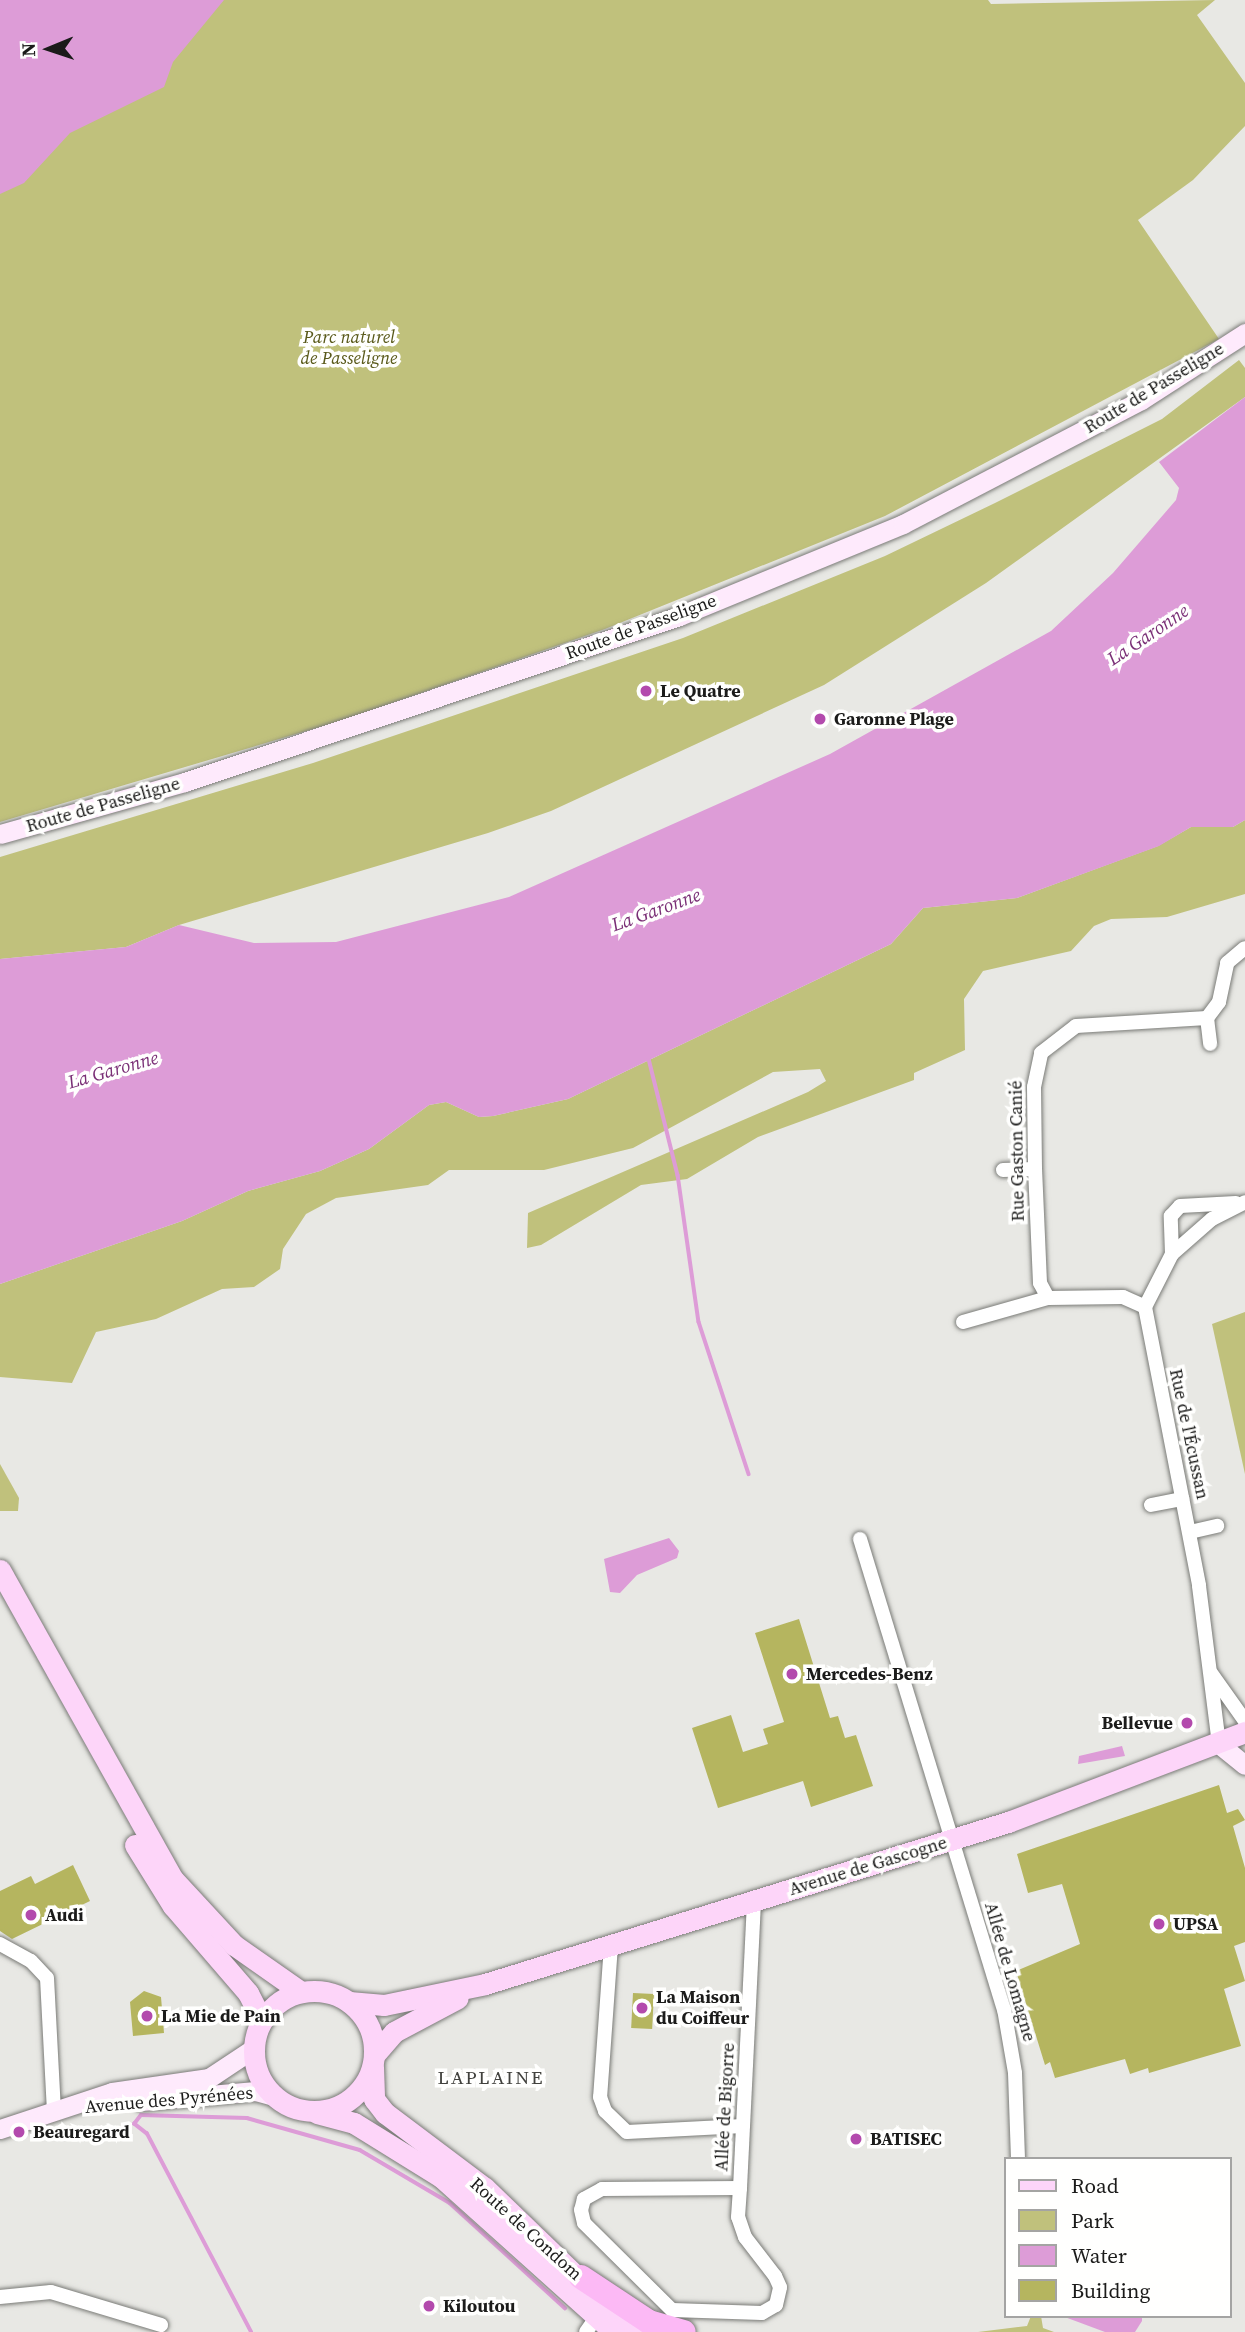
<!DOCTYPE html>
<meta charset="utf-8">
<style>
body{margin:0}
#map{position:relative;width:1245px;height:2332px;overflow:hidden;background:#e8e8e4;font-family:"Source Serif 4",serif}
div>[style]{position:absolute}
.green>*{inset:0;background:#c0c17c}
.water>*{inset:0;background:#dd9cd7}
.stream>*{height:3.5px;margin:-1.75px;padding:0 1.75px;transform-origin:1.75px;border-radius:1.75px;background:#dd9cd7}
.building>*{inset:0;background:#b5b55f;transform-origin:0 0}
.roads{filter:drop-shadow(0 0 2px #7a7b77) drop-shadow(0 0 2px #7a7b77)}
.street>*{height:14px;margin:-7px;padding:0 7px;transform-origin:7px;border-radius:7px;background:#fff}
.secondary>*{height:19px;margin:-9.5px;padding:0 9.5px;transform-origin:9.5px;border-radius:9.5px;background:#feeafc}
.primary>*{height:21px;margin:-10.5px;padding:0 10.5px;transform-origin:10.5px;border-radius:10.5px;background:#fdd5f9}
.primary>.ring{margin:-10.5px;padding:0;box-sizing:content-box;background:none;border:21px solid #fdd5f9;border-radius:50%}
.highway>*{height:24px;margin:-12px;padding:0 12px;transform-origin:12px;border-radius:12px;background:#fcb9f5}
.dots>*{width:19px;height:19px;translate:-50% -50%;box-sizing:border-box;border:4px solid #fffffe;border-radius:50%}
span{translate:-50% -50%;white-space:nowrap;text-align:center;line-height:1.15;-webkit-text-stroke:7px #fffffe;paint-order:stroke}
.park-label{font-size:18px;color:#59591a;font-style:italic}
.street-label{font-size:18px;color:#1b1b1a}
.poi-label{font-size:18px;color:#1b1b1a;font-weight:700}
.left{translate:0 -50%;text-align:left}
.right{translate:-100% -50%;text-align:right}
.water-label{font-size:19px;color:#7a2f76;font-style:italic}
.neighbourhood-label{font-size:19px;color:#41413d;letter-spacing:2px}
.legend{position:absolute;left:1004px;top:2157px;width:228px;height:161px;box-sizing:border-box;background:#fffffe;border:2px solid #a4a4a3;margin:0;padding:9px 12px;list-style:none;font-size:21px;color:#1b1b1a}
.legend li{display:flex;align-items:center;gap:14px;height:35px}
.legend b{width:35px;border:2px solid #a4a4a3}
.north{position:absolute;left:14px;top:14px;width:70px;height:70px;-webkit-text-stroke:5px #fffffe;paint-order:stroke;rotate:268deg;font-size:19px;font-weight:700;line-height:28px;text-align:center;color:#1b1b1a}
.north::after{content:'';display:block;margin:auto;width:24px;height:32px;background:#1b1b1a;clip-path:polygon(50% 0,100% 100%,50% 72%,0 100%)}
</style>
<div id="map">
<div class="green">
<i style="clip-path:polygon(0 0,988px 0,991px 4px,1215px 0,1197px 15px,1245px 83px,1245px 126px,1193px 180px,1138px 220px,1219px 339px,885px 516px,605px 629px,340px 721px,0 822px)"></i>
<i style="clip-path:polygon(1239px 360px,1245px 368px,1245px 397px,986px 583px,824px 685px,551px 811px,488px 833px,179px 925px,126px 947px,0 959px,0 857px,313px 763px,683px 638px,885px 556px,995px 503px,1162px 419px)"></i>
<i style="clip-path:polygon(1245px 820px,1245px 894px,1167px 917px,1111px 919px,1094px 926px,1071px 951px,983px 971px,964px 999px,965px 1050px,914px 1073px,914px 1080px,758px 1137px,687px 1179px,641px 1185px,541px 1245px,527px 1248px,528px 1213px,808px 1092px,826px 1081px,820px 1069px,773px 1072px,633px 1148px,544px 1170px,449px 1170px,428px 1185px,336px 1198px,306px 1214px,283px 1249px,280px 1269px,254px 1287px,222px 1289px,156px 1319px,96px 1332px,72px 1383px,0 1377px,0 1284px,182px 1221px,248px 1191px,320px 1171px,369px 1149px,429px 1105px,446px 1102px,479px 1117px,493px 1116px,568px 1099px,891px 944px,923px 908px,1017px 898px,1158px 846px,1191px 827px,1233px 827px)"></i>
<i style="clip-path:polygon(1245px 1312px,1245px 1474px,1212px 1324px)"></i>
<i style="clip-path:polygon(0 1464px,19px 1498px,18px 1511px,0 1511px)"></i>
<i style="clip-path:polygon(1031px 2316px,1041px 2316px,1043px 2328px,1054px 2332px,978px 2332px,1027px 2326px)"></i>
</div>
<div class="water">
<i style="clip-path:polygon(0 0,224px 0,173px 62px,164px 87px,70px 133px,24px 183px,0 194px)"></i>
<i style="clip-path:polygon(1245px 397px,1245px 820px,1233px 827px,1191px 827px,1159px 846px,1017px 898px,923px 908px,891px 944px,568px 1099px,493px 1116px,479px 1117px,446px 1102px,429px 1105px,369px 1149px,320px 1171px,248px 1191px,182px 1221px,0 1284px,0 959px,126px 947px,179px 925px,254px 943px,336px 942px,509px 897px,830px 754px,1051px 631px,1113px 573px,1176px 500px,1179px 488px,1159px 462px)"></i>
<i style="clip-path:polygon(669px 1538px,679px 1551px,677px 1558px,637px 1575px,620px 1593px,610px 1592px,604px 1559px)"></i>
<i style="clip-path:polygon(1122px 1746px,1125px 1756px,1078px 1764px,1079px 1756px)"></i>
<i style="clip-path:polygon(1062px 2316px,1142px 2316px,1142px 2321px,1135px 2332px,1105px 2332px)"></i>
</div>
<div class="stream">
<i style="left:649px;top:1059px;width:120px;rotate:76deg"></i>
<i style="left:678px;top:1175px;width:148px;rotate:81.9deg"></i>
<i style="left:699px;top:1322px;width:160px;rotate:71.8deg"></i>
<i style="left:251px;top:2332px;width:224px;rotate:-117.7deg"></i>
<i style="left:147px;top:2134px;width:16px;rotate:-142deg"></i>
<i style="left:134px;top:2124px;width:11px;rotate:-52deg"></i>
<i style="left:141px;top:2115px;width:106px;rotate:1.6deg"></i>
<i style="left:247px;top:2118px;width:117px;rotate:15.8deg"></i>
<i style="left:360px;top:2150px;width:104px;rotate:30.5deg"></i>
<i style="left:450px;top:2203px;width:156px;rotate:42.4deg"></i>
</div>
<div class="building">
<i style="clip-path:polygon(799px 1619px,830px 1718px,838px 1716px,845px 1738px,856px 1735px,873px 1786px,811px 1807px,803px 1781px,718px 1808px,692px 1728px,731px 1715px,743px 1752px,768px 1744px,763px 1729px,784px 1722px,755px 1633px)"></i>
<i style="clip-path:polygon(1219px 1785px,1227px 1813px,1238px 1809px,1245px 1820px,1233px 1826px,1245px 1868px,1245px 1942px,1234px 1946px,1245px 1981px,1224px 1989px,1241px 2046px,1149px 2073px,1148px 2068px,1130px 2074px,1125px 2059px,1055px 2078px,1050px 2062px,1045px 2065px,1016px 1971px,1080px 1944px,1062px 1884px,1028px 1893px,1017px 1854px)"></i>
<i style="clip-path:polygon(73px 1865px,90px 1901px,12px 1939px,0 1931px,0 1891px,31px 1876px,35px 1884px)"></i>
<i style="clip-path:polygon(144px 1991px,161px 1997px,164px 2033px,133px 2036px,130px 2002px)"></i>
<i style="left:633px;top:1993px;width:21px;height:35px;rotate:3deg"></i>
</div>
<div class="roads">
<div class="street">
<i style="left:1207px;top:1018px;width:26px;rotate:83deg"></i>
<i style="left:1003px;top:1170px;width:32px;rotate:-2deg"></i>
<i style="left:1172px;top:1254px;width:38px;rotate:-92deg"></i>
<i style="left:1171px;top:1216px;width:13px;rotate:-48deg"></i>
<i style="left:1180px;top:1206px;width:56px;rotate:-3.1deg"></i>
<i style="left:1048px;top:1298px;width:17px;rotate:-118deg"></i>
<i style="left:1040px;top:1283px;width:114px;rotate:-92.5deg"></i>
<i style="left:1035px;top:1169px;width:82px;rotate:-90.7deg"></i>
<i style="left:1034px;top:1087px;width:35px;rotate:-78deg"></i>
<i style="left:1041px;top:1053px;width:44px;rotate:-37.6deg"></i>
<i style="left:1076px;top:1026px;width:131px;rotate:-3.5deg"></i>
<i style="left:1207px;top:1018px;width:20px;rotate:-53deg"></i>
<i style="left:1219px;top:1002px;width:40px;rotate:-78deg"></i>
<i style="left:1227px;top:963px;width:23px;rotate:-40deg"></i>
<i style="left:1145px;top:1307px;width:59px;rotate:-63deg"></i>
<i style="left:1172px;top:1254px;width:53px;rotate:-41.2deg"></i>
<i style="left:1212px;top:1219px;width:37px;rotate:-27deg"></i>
<i style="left:963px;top:1322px;width:88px;rotate:-15.8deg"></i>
<i style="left:1048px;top:1298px;width:75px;rotate:-0.8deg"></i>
<i style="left:1123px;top:1297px;width:24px;rotate:24deg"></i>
<i style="left:1145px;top:1307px;width:284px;rotate:79deg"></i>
<i style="left:1199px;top:1586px;width:159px;rotate:82.8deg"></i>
<i style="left:1151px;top:1505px;width:32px;rotate:-11deg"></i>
<i style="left:1190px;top:1532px;width:28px;rotate:-13deg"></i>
<i style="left:860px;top:1539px;width:492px;rotate:73deg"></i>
<i style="left:1004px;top:2009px;width:65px;rotate:80.2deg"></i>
<i style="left:1015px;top:2073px;width:86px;rotate:88deg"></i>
<i style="left:1211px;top:1673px;width:59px;rotate:54.7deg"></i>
<i style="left:0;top:1944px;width:35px;rotate:29deg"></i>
<i style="left:31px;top:1961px;width:23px;rotate:47deg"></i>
<i style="left:47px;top:1978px;width:134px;rotate:87deg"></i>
<i style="left:611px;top:1945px;width:152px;rotate:94.1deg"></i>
<i style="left:600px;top:2097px;width:15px;rotate:70deg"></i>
<i style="left:605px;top:2111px;width:30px;rotate:44deg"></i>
<i style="left:627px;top:2132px;width:116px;rotate:-3deg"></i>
<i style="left:740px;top:2188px;width:138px;rotate:179.6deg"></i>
<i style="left:602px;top:2189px;width:21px;rotate:151deg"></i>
<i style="left:584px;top:2199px;width:11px;rotate:105deg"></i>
<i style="left:581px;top:2210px;width:13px;rotate:77deg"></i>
<i style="left:584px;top:2223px;width:124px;rotate:44.7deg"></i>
<i style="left:672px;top:2310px;width:90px;rotate:1.9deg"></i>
<i style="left:762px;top:2313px;width:16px;rotate:-30deg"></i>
<i style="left:776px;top:2305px;width:18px;rotate:-77deg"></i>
<i style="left:780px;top:2287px;width:12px;rotate:-114deg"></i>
<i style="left:775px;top:2276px;width:49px;rotate:-127.6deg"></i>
<i style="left:745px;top:2237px;width:21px;rotate:-109deg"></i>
<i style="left:738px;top:2217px;width:29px;rotate:-86deg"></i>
<i style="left:740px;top:2188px;width:287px;rotate:-87.2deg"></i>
<i style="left:0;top:2297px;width:51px;rotate:-5.6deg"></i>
<i style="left:51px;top:2292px;width:115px;rotate:16.7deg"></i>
<i style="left:586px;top:2332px;width:19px;rotate:-55deg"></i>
</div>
<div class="secondary">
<i style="left:0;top:834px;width:192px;rotate:-15.7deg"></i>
<i style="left:185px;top:782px;width:521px;rotate:-18.57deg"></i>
<i style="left:679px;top:616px;width:242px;rotate:-22.3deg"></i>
<i style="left:903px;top:524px;width:268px;rotate:-27.5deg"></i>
<i style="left:1141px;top:400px;width:124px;rotate:-32.8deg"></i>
<i style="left:1219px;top:1744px;width:33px;rotate:39deg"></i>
<i style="left:141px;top:2101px;width:115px;rotate:-5deg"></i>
<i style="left:256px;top:2091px;width:18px;rotate:16deg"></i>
<i style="left:0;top:2129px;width:118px;rotate:-18.3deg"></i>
<i style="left:112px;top:2092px;width:98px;rotate:-8.2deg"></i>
<i style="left:209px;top:2078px;width:54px;rotate:-33.7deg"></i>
</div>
<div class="primary">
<i style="left:0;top:1570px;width:354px;rotate:60.8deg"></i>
<i style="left:173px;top:1879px;width:90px;rotate:47.3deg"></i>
<i style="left:234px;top:1945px;width:82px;rotate:35deg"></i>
<i style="left:135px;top:1845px;width:72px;rotate:58.1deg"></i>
<i style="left:173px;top:1906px;width:115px;rotate:49.2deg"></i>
<i style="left:248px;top:1993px;width:31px;rotate:63deg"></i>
<i class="ring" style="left:254px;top:1991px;width:99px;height:99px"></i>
<i style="left:349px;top:2002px;width:35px;rotate:5deg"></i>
<i style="left:384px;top:2005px;width:103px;rotate:-11.7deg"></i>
<i style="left:485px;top:1984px;width:548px;rotate:-17.21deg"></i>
<i style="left:1008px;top:1822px;width:254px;rotate:-20.8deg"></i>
<i style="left:375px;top:2054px;width:29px;rotate:-49deg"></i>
<i style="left:394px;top:2032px;width:72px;rotate:-28deg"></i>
<i style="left:373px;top:2067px;width:32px;rotate:88deg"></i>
<i style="left:374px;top:2099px;width:18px;rotate:52deg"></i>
<i style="left:385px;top:2113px;width:125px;rotate:36.9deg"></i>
<i style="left:485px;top:2188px;width:207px;rotate:44deg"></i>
<i style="left:317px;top:2113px;width:38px;rotate:15deg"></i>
<i style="left:354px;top:2123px;width:102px;rotate:31.8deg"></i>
<i style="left:441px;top:2177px;width:232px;rotate:41.9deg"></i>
</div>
<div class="highway">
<i style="left:581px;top:2277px;width:82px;rotate:33.5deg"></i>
<i style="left:649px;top:2322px;width:36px;rotate:16deg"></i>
</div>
</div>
<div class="dots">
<i style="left:646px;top:691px;background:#b34aad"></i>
<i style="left:820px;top:719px;background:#b34aad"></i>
<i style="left:792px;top:1674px;background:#b34aad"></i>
<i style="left:1187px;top:1723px;background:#b34aad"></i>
<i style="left:31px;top:1915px;background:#b34aad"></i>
<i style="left:1159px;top:1924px;background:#b34aad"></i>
<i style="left:642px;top:2008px;background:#b34aad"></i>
<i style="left:147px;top:2016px;background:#b34aad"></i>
<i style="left:19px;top:2132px;background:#b34aad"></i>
<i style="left:856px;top:2139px;background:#b34aad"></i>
<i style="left:429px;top:2306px;background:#b34aad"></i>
</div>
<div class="park-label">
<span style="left:349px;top:348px">Parc naturel<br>de Passeligne</span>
</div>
<div class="street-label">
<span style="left:1154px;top:388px;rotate:-31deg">Route de Passeligne</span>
<span style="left:641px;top:627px;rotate:-20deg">Route de Passeligne</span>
<span style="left:103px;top:805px;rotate:-16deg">Route de Passeligne</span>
<span style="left:1017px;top:1151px;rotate:-91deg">Rue Gaston Canié</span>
<span style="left:1189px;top:1434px;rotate:78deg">Rue de l'Écussan</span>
<span style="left:868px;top:1866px;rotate:-17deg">Avenue de Gascogne</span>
<span style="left:1010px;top:1972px;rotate:74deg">Allée de Lomagne</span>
<span style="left:169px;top:2100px;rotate:-5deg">Avenue des Pyrénées</span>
<span style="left:725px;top:2107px;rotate:-87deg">Allée de Bigorre</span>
<span style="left:526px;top:2229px;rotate:42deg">Route de Condom</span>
</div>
<div class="poi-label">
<span class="left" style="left:660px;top:691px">Le Quatre</span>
<span class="left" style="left:834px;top:719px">Garonne Plage</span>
<span class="left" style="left:806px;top:1674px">Mercedes-Benz</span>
<span class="right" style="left:1173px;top:1723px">Bellevue</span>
<span class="left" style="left:45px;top:1915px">Audi</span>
<span class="left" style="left:1173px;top:1924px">UPSA</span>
<span class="left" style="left:656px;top:2008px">La Maison<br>du Coiffeur</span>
<span class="left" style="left:161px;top:2016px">La Mie de Pain</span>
<span class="left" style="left:33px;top:2132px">Beauregard</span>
<span class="left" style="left:870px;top:2139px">BATISEC</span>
<span class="left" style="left:443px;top:2306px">Kiloutou</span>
</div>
<div class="water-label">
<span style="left:1148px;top:635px;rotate:-34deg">La Garonne</span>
<span style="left:656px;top:910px;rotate:-20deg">La Garonne</span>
<span style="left:113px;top:1070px;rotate:-16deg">La Garonne</span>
</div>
<div class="neighbourhood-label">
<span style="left:491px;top:2078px">LAPLAINE</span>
</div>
<ul class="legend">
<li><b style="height:9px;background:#fdd5f9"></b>Road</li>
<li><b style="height:19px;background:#c0c17c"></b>Park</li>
<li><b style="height:19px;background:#dd9cd7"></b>Water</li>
<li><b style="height:19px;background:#b5b55f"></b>Building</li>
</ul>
<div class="north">N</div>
</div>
